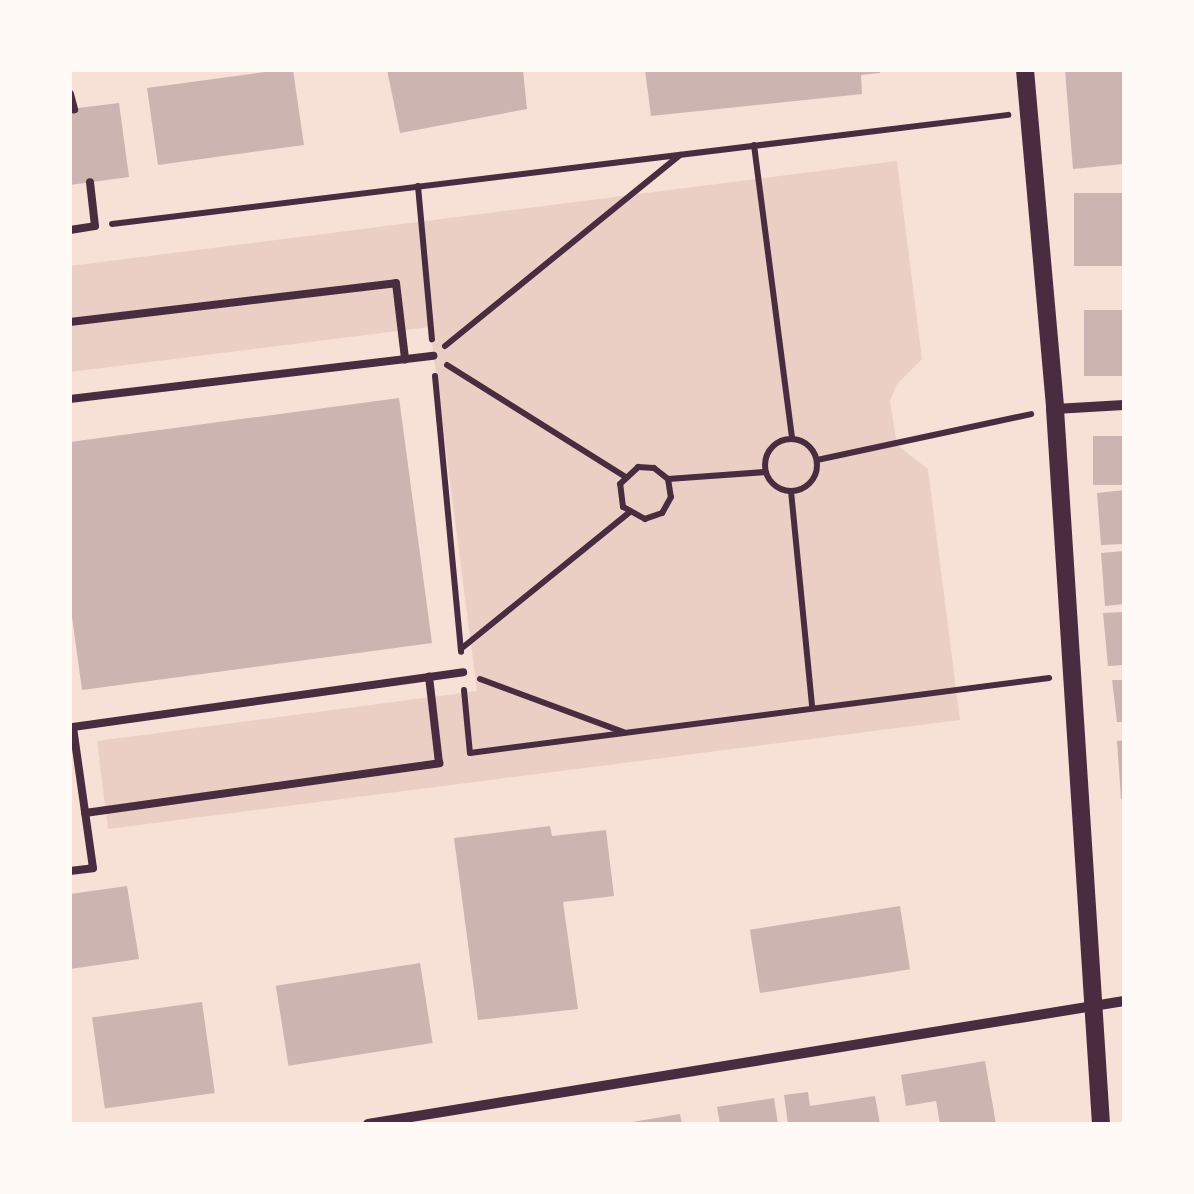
<!DOCTYPE html>
<style>
body{margin:0}
#map{position:relative;width:1194px;height:1194px;overflow:hidden;background:#f7e1d7;font-family:"DM Sans",sans-serif}
div>[style]{position:absolute}
.green>*{inset:0;background:#ebcfc5}
.building>*{inset:0;background:#ccb4b1;transform-origin:0 0}
.path>*{height:6px;margin:-3px;padding:0 3px;transform-origin:3px;border-radius:3px;background:#4a2c40}
.path>.ring{margin:-3px;padding:0;box-sizing:content-box;background:none;border:6px solid #4a2c40;border-radius:50%}
.service>*{height:8px;margin:-4px;padding:0 4px;transform-origin:4px;border-radius:4px;background:#4a2c40}
.minor>*{height:10px;margin:-5px;padding:0 5px;transform-origin:5px;border-radius:5px;background:#4a2c40}
.tertiary>*{height:18px;margin:-9px;padding:0 9px;transform-origin:9px;border-radius:9px;background:#4a2c40}
span{translate:-50% -50%;white-space:nowrap;text-align:center;line-height:1.15;-webkit-text-stroke:10px #fffaf5;paint-order:stroke}
.frame{position:absolute;inset:0;border:72px solid #fffaf5;pointer-events:none}
</style>
<div id="map">
<div class="green">
<i style="clip-path:polygon(897px 161px,922px 359px,897px 384px,890px 401px,897px 445px,928px 469px,960px 720px,108px 829px,97px 741px,477px 691px,430px 327px,70px 372px,70px 266px)"></i>
</div>
<div class="building">
<i style="clip-path:polygon(279px 70px,293px 70px,304px 145px,158px 165px,147px 88px)"></i>
<i style="clip-path:polygon(387px 70px,523px 70px,527px 109px,400px 133px)"></i>
<i style="clip-path:polygon(645px 70px,880px 70px,880px 73px,861px 75px,862px 94px,651px 116px)"></i>
<i style="clip-path:polygon(1065px 70px,1124px 70px,1124px 164px,1073px 169px)"></i>
<i style="clip-path:polygon(119px 103px,129px 177px,70px 185px,70px 109px)"></i>
<i style="left:1124px;top:193px;width:73px;height:50px;rotate:90deg"></i>
<i style="left:1124px;top:310px;width:66px;height:40px;rotate:90deg"></i>
<i style="clip-path:polygon(399px 398px,432px 643px,82px 690px,70px 602px,70px 442px)"></i>
<i style="left:1124px;top:436px;width:49px;height:31px;rotate:90deg"></i>
<i style="clip-path:polygon(1124px 490px,1124px 544px,1101px 545px,1097px 493px)"></i>
<i style="clip-path:polygon(1124px 551px,1124px 604px,1105px 606px,1101px 553px)"></i>
<i style="clip-path:polygon(1124px 612px,1124px 665px,1108px 666px,1103px 613px)"></i>
<i style="clip-path:polygon(1112px 680px,1124px 680px,1124px 722px,1117px 722px)"></i>
<i style="clip-path:polygon(1124px 740px,1124px 798px,1121px 799px,1117px 741px)"></i>
<i style="clip-path:polygon(550px 826px,552px 836px,606px 830px,614px 896px,563px 902px,578px 1009px,478px 1020px,454px 838px)"></i>
<i style="clip-path:polygon(127px 886px,139px 959px,70px 969px,70px 894px)"></i>
<i style="left:900px;top:906px;width:64px;height:152px;rotate:81deg"></i>
<i style="left:420px;top:963px;width:81px;height:146px;rotate:81deg"></i>
<i style="left:202px;top:1002px;width:92px;height:111px;rotate:82deg"></i>
<i style="clip-path:polygon(985px 1061px,996px 1124px,940px 1124px,936px 1101px,906px 1106px,901px 1075px)"></i>
<i style="clip-path:polygon(808px 1092px,810px 1106px,875px 1096px,880px 1124px,788px 1124px,784px 1095px)"></i>
<i style="clip-path:polygon(774px 1098px,778px 1124px,720px 1124px,717px 1107px)"></i>
<i style="clip-path:polygon(680px 1114px,682px 1124px,632px 1124px,632px 1122px)"></i>
</div>
<div class="path">
<i style="left:754px;top:145px;width:295px;rotate:82.6deg"></i>
<i style="left:418px;top:186px;width:154px;rotate:84.8deg"></i>
<i style="left:112px;top:224px;width:903px;rotate:-6.94deg"></i>
<i style="left:445px;top:346px;width:303px;rotate:-39.1deg"></i>
<i style="left:447px;top:365px;width:209px;rotate:32.1deg"></i>
<i style="left:435px;top:376px;width:277px;rotate:84.6deg"></i>
<i class="ring" style="left:765px;top:439px;width:46px;height:46px"></i>
<i style="left:817px;top:460px;width:219px;rotate:-12.1deg"></i>
<i style="left:668px;top:479px;width:18px;rotate:81deg"></i>
<i style="left:671px;top:497px;width:18px;rotate:119deg"></i>
<i style="left:662px;top:513px;width:18px;rotate:161deg"></i>
<i style="left:645px;top:519px;width:25px;rotate:-151deg"></i>
<i style="left:623px;top:507px;width:23px;rotate:-97deg"></i>
<i style="left:620px;top:484px;width:25px;rotate:-43deg"></i>
<i style="left:638px;top:467px;width:16px;rotate:4deg"></i>
<i style="left:654px;top:468px;width:18px;rotate:38deg"></i>
<i style="left:668px;top:479px;width:98px;rotate:-4.1deg"></i>
<i style="left:791px;top:491px;width:217px;rotate:84.4deg"></i>
<i style="left:462px;top:648px;width:215px;rotate:-39deg"></i>
<i style="left:480px;top:679px;width:153px;rotate:20.3deg"></i>
<i style="left:464px;top:690px;width:63px;rotate:84.6deg"></i>
<i style="left:470px;top:753px;width:584px;rotate:-7.38deg"></i>
</div>
<div class="service">
<i style="left:70px;top:94px;width:16px;rotate:75deg"></i>
<i style="left:70px;top:230px;width:25px;rotate:-9deg"></i>
<i style="left:95px;top:226px;width:44px;rotate:-96.5deg"></i>
<i style="left:70px;top:322px;width:328px;rotate:-6.8deg"></i>
<i style="left:396px;top:283px;width:77px;rotate:83.2deg"></i>
<i style="left:70px;top:399px;width:366px;rotate:-6.8deg"></i>
<i style="left:85px;top:813px;width:358px;rotate:-8deg"></i>
<i style="left:439px;top:763px;width:87px;rotate:-96.6deg"></i>
<i style="left:70px;top:871px;width:23px;rotate:-7deg"></i>
<i style="left:93px;top:868px;width:142px;rotate:-98.1deg"></i>
<i style="left:73px;top:727px;width:394px;rotate:-8deg"></i>
</div>
<div class="minor">
<i style="left:1055px;top:409px;width:69px;rotate:-3.3deg"></i>
<i style="left:368px;top:1124px;width:766px;rotate:-9.24deg"></i>
</div>
<div class="tertiary">
<i style="left:1025px;top:70px;width:340px;rotate:84.9deg"></i>
<i style="left:1055px;top:409px;width:716px;rotate:86.32deg"></i>
</div>
<div class="frame"></div>
</div>
